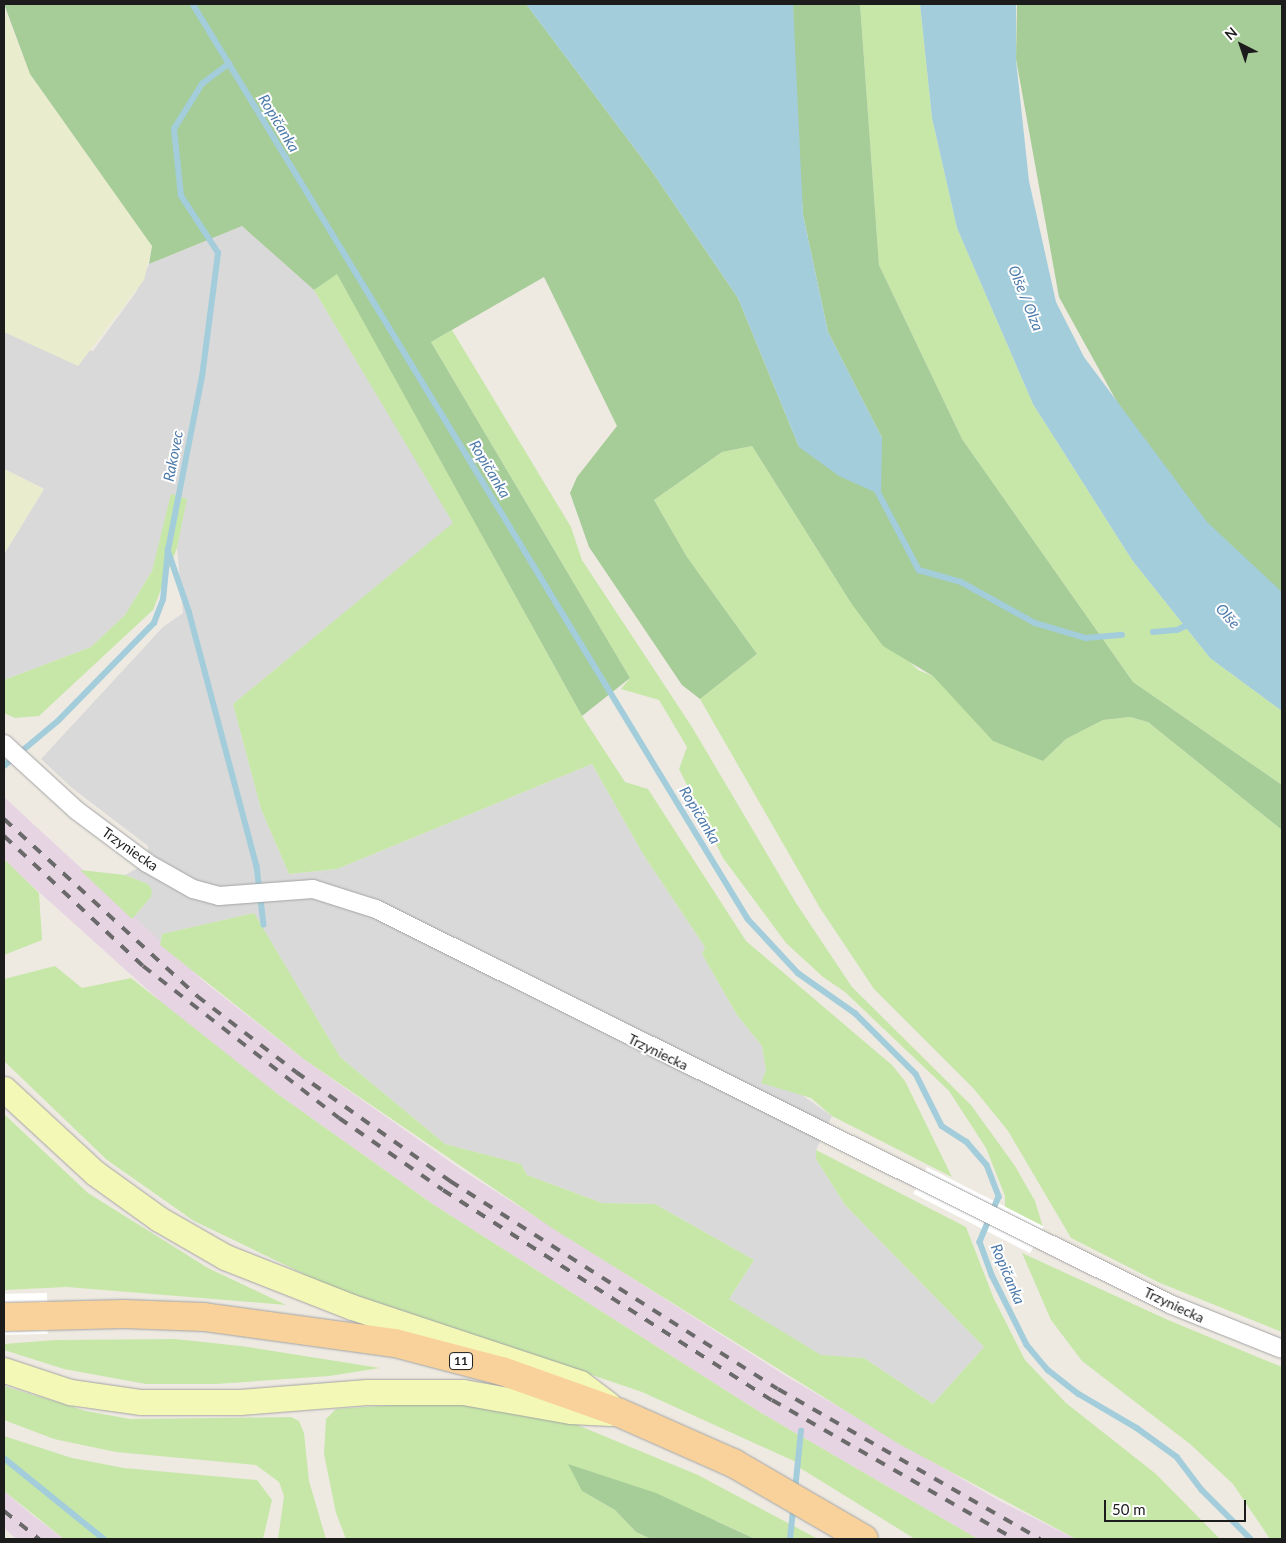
<!DOCTYPE html>
<meta charset="utf-8">
<style>
body{margin:0}
#map{position:relative;width:1286px;height:1543px;overflow:hidden;background:#eeeae2;font-family:Lato,sans-serif}
div>[style]{position:absolute}
.residential>*{inset:0;background:#dad9d9}
.industrial>*{inset:0;background:#e7d4e3}
.farmland>*{inset:0;background:#eaecce}
.grass>*{inset:0;background:#c7e7a9}
.forest>*{inset:0;background:#a6cc98}
.water>*{inset:0;background:#a3cddb}
.pier>*{inset:0;background:#fff;transform-origin:0 0}
.stream>*{height:5.5px;margin:-2.75px;padding:0 2.75px;transform-origin:2.75px;border-radius:2.75px;background:#a3cddb}
.roads{filter:drop-shadow(0 0 1px #a3a3a3) drop-shadow(0 0 1px #a3a3a3)}
.minor>*{height:18px;margin:-9px;padding:0 9px;transform-origin:9px;border-radius:9px;background:#fff}
.secondary>*{height:25px;margin:-12.5px;padding:0 12.5px;transform-origin:12.5px;border-radius:12.5px;background:#f3f8b6}
.primary>*{height:28px;margin:-14px;padding:0 14px;transform-origin:14px;border-radius:14px;background:#f9d29b}
.rail>*{height:4px;margin-top:-2px;transform-origin:0;background:repeating-linear-gradient(90deg,#6a6a6a 0 10px,transparent 0 20px)}
span{translate:-50% -50%;white-space:nowrap;text-align:center;line-height:1.15;-webkit-text-stroke:4px #fff;paint-order:stroke}
.shield-label span{padding:1px 4px;background:#fff;border:1px solid;border-radius:4px;-webkit-text-stroke-width:0}
.shield-label{font-size:12px;color:#1c1c1c;font-weight:700}
.street-label{font-size:14px;color:#1c1c1c}
.water-label{font-size:15px;color:#4c79a9;font-style:italic}
.frame{position:absolute;inset:0;border:5px solid #1c1c1c;pointer-events:none}
.north{position:absolute;left:1216px;top:20px;width:50px;height:50px;-webkit-text-stroke:4px #fff;paint-order:stroke;rotate:319deg;font-size:14px;font-weight:700;line-height:20px;text-align:center;color:#1c1c1c}
.north::after{content:'';display:block;margin:auto;width:18px;height:22px;background:#1c1c1c;clip-path:polygon(50% 0,100% 100%,50% 72%,0 100%)}
.scale{position:absolute;left:1104px;top:1500px;width:142px;height:22px;box-sizing:border-box;border:2px solid #1c1c1c;border-top:0;padding-left:6px;font-size:15px;line-height:18px;white-space:nowrap;color:#1c1c1c;-webkit-text-stroke:4px #fff;paint-order:stroke}
</style>
<div id="map">
<div class="residential">
<i style="clip-path:polygon(242px 226px,314px 290px,454px 523px,233px 704px,261px 809px,289px 874px,337px 869px,592px 764px,643px 854px,705px 947px,702px 954px,737px 1015px,762px 1046px,766px 1070px,832px 1116px,816px 1150px,816px 1159px,845px 1205px,984px 1347px,933px 1404px,864px 1358px,821px 1356px,729px 1299px,754px 1260px,655px 1204px,602px 1203px,527px 1175px,521px 1164px,445px 1144px,340px 1057px,254px 913px,162px 934px,160px 945px,132px 919px,151px 897px,148px 884px,125px 875px,147px 863px,148px 846px,72px 788px,41px 759px,163px 627px,183px 613px,177px 548px,186px 499px,161px 538px,152px 571px,125px 615px,91px 647px,4px 680px,4px 554px,44px 489px,4px 469px,4px 332px,93px 351px,136px 292px,149px 264px)"></i>
</div>
<div class="industrial">
<i style="clip-path:polygon(4px 797px,207px 984px,305px 1060px,459px 1168px,786px 1376px,1000px 1501px,1076px 1539px,978px 1539px,763px 1414px,434px 1205px,279px 1095px,179px 1018px,19px 874px,4px 859px)"></i>
<i style="clip-path:polygon(4px 1491px,31px 1514px,64px 1539px,17px 1539px,13px 1536px,4px 1528px)"></i>
</div>
<div class="farmland">
<i style="clip-path:polygon(4px 8px,30px 74px,152px 246px,144px 280px,78px 366px,4px 332px)"></i>
<i style="clip-path:polygon(4px 469px,44px 489px,4px 554px)"></i>
</div>
<div class="grass">
<i style="clip-path:polygon(860px 4px,920px 4px,932px 118px,957px 228px,1033px 404px,1132px 560px,1210px 658px,1282px 711px,1282px 785px,1133px 682px,962px 439px,879px 265px)"></i>
<i style="clip-path:polygon(337px 273px,582px 716px,625px 782px,648px 789px,746px 941px,892px 1065px,905px 1081px,952px 1177px,832px 1116px,811px 1098px,761px 1083px,766px 1070px,762px 1046px,737px 1015px,702px 954px,705px 947px,643px 854px,592px 764px,337px 869px,289px 874px,261px 809px,233px 704px,453px 523px,314px 290px)"></i>
<i style="clip-path:polygon(452px 330px,571px 527px,582px 560px,692px 727px,796px 903px,852px 987px,971px 1105px,1015px 1166px,1035px 1201px,1043px 1227px,1005px 1207px,1005px 1196px,986px 1148px,949px 1091px,845px 992px,823px 977px,786px 943px,723px 858px,679px 769px,687px 747px,659px 700px,621px 689px,630px 678px,431px 342px)"></i>
<i style="clip-path:polygon(752px 446px,851px 603px,918px 670px,933px 676px,960px 700px,1043px 761px,1066px 739px,1103px 720px,1130px 717px,1148px 722px,1282px 830px,1282px 1332px,1160px 1283px,1071px 1238px,1008px 1131px,974px 1089px,874px 989px,820px 908px,700px 699px,757px 654px,687px 557px,654px 500px,722px 452px)"></i>
<i style="clip-path:polygon(171px 494px,187px 499px,177px 548px,153px 610px,39px 716px,15px 718px,4px 713px,4px 680px,91px 647px,125px 615px,152px 571px)"></i>
<i style="clip-path:polygon(4px 859px,39px 893px,42px 940px,4px 955px)"></i>
<i style="clip-path:polygon(80px 870px,125px 875px,148px 884px,152px 890px,151px 897px,132px 919px)"></i>
<i style="clip-path:polygon(254px 913px,340px 1057px,445px 1144px,521px 1164px,527px 1175px,602px 1203px,655px 1204px,754px 1260px,729px 1299px,821px 1355px,864px 1358px,933px 1404px,984px 1347px,845px 1205px,816px 1159px,816px 1150px,966px 1227px,994px 1299px,1025px 1360px,1066px 1403px,1156px 1474px,1220px 1539px,1076px 1539px,899px 1444px,555px 1230px,305px 1060px,160px 945px,162px 934px)"></i>
<i style="clip-path:polygon(55px 966px,82px 988px,131px 978px,279px 1095px,434px 1205px,763px 1414px,978px 1539px,915px 1539px,800px 1468px,794px 1461px,642px 1392px,329px 1286px,194px 1221px,107px 1160px,4px 1061px,4px 979px)"></i>
<i style="clip-path:polygon(4px 1114px,88px 1193px,208px 1268px,286px 1305px,67px 1287px,4px 1290px)"></i>
<i style="clip-path:polygon(1022px 1253px,1168px 1320px,1282px 1367px,1282px 1539px,1270px 1539px,1233px 1484px,1190px 1444px,1082px 1361px,1051px 1320px)"></i>
<i style="clip-path:polygon(175px 1339px,241px 1346px,380px 1368px,329px 1376px,216px 1384px,146px 1384px,64px 1369px,4px 1350px,4px 1344px,56px 1340px)"></i>
<i style="clip-path:polygon(4px 1386px,86px 1411px,130px 1419px,291px 1417px,299px 1421px,304px 1433px,309px 1481px,326px 1539px,278px 1539px,284px 1496px,279px 1482px,256px 1465px,116px 1452px,54px 1439px,4px 1420px)"></i>
<i style="clip-path:polygon(436px 1402px,534px 1414px,575px 1424px,698px 1475px,818px 1539px,755px 1539px,717px 1521px,582px 1491px,615px 1510px,636px 1532px,651px 1539px,346px 1539px,336px 1513px,324px 1454px,326px 1419px,336px 1409px)"></i>
<i style="clip-path:polygon(4px 1436px,72px 1458px,124px 1468px,257px 1480px,272px 1500px,263px 1539px,64px 1539px,4px 1491px)"></i>
</div>
<div class="forest">
<i style="clip-path:polygon(4px 4px,526px 4px,651px 170px,738px 298px,799px 447px,882px 438px,828px 332px,803px 215px,795px 95px,793px 4px,860px 4px,879px 265px,962px 439px,1133px 682px,1282px 785px,1282px 830px,1148px 722px,1130px 717px,1103px 720px,1066px 739px,1043px 761px,993px 741px,933px 676px,883px 646px,851px 603px,752px 446px,722px 452px,654px 500px,687px 557px,757px 654px,700px 699px,682px 685px,589px 547px,570px 493px,577px 477px,617px 426px,544px 277px,431px 342px,630px 678px,582px 716px,337px 274px,314px 290px,242px 226px,149px 264px,152px 246px,30px 74px)"></i>
<i style="clip-path:polygon(1017px 4px,1282px 4px,1282px 596px,1190px 534px,1059px 297px,1016px 59px)"></i>
<i style="clip-path:polygon(568px 1464px,656px 1493px,755px 1539px,651px 1539px,636px 1532px,615px 1510px,582px 1491px)"></i>
</div>
<div class="water">
<i style="clip-path:polygon(526px 4px,793px 4px,803px 215px,828px 332px,882px 438px,881px 495px,839px 476px,799px 447px,738px 298px,651px 170px)"></i>
<i style="clip-path:polygon(920px 4px,1016px 4px,1016px 60px,1029px 181px,1056px 302px,1084px 357px,1207px 522px,1282px 592px,1282px 711px,1210px 658px,1132px 560px,1033px 404px,957px 228px,932px 118px)"></i>
</div>
<div class="pier">
<i style="left:927px;top:1167px;width:131px;height:30px;rotate:27deg"></i>
<i style="left:47px;top:1293px;width:41px;height:43px;rotate:89deg"></i>
</div>
<div class="stream">
<i style="left:193px;top:4px;width:1070px;rotate:58.76deg"></i>
<i style="left:748px;top:919px;width:74px;rotate:47.2deg"></i>
<i style="left:798px;top:973px;width:70px;rotate:35.1deg"></i>
<i style="left:855px;top:1013px;width:86px;rotate:45deg"></i>
<i style="left:916px;top:1074px;width:58px;rotate:63.4deg"></i>
<i style="left:942px;top:1126px;width:30px;rotate:33deg"></i>
<i style="left:967px;top:1142px;width:30px;rotate:49deg"></i>
<i style="left:987px;top:1165px;width:34px;rotate:69deg"></i>
<i style="left:999px;top:1197px;width:49px;rotate:112.9deg"></i>
<i style="left:980px;top:1242px;width:35px;rotate:70deg"></i>
<i style="left:992px;top:1275px;width:78px;rotate:63.4deg"></i>
<i style="left:1027px;top:1345px;width:33px;rotate:50deg"></i>
<i style="left:1048px;top:1370px;width:39px;rotate:38deg"></i>
<i style="left:1079px;top:1394px;width:67px;rotate:30.4deg"></i>
<i style="left:1137px;top:1428px;width:49px;rotate:35.9deg"></i>
<i style="left:1177px;top:1457px;width:41px;rotate:52.9deg"></i>
<i style="left:1202px;top:1490px;width:69px;rotate:45deg"></i>
<i style="left:876px;top:488px;width:93px;rotate:62.3deg"></i>
<i style="left:919px;top:570px;width:44px;rotate:15.9deg"></i>
<i style="left:961px;top:582px;width:85px;rotate:29deg"></i>
<i style="left:1035px;top:623px;width:53px;rotate:16.4deg"></i>
<i style="left:1086px;top:638px;width:36px;rotate:-5deg"></i>
<i style="left:168px;top:550px;width:65px;rotate:71deg"></i>
<i style="left:189px;top:611px;width:264px;rotate:75.1deg"></i>
<i style="left:257px;top:866px;width:59px;rotate:83.2deg"></i>
<i style="left:1153px;top:632px;width:24px;rotate:-5deg"></i>
<i style="left:1177px;top:630px;width:17px;rotate:-25deg"></i>
<i style="left:4px;top:766px;width:70px;rotate:-39.8deg"></i>
<i style="left:58px;top:721px;width:137px;rotate:-45.6deg"></i>
<i style="left:154px;top:623px;width:25px;rotate:-69deg"></i>
<i style="left:163px;top:600px;width:50px;rotate:-84.3deg"></i>
<i style="left:168px;top:550px;width:176px;rotate:-78.9deg"></i>
<i style="left:202px;top:377px;width:125px;rotate:-82.6deg"></i>
<i style="left:218px;top:253px;width:68px;rotate:-123deg"></i>
<i style="left:181px;top:196px;width:67px;rotate:-96deg"></i>
<i style="left:174px;top:129px;width:53px;rotate:-58.1deg"></i>
<i style="left:202px;top:84px;width:34px;rotate:-37deg"></i>
<i style="left:4px;top:1458px;width:129px;rotate:39deg"></i>
<i style="left:795px;top:1491px;width:60px;rotate:-84.3deg"></i>
<i style="left:790px;top:1539px;width:31px;rotate:-84deg"></i>
</div>
<div class="roads">
<div class="minor">
<i style="left:4px;top:744px;width:98px;rotate:42.5deg"></i>
<i style="left:76px;top:810px;width:89px;rotate:36.7deg"></i>
<i style="left:147px;top:863px;width:53px;rotate:29.5deg"></i>
<i style="left:193px;top:889px;width:27px;rotate:15deg"></i>
<i style="left:219px;top:896px;width:94px;rotate:-4.3deg"></i>
<i style="left:313px;top:889px;width:66px;rotate:17.6deg"></i>
<i style="left:376px;top:909px;width:889px;rotate:26.45deg"></i>
<i style="left:1172px;top:1305px;width:118px;rotate:21.8deg"></i>
</div>
<div class="secondary">
<i style="left:4px;top:1089px;width:124px;rotate:42.7deg"></i>
<i style="left:95px;top:1173px;width:79px;rotate:35.7deg"></i>
<i style="left:159px;top:1219px;width:76px;rotate:29.9deg"></i>
<i style="left:225px;top:1257px;width:136px;rotate:21.5deg"></i>
<i style="left:352px;top:1307px;width:240px;rotate:18.4deg"></i>
<i style="left:580px;top:1383px;width:36px;rotate:37deg"></i>
<i style="left:4px;top:1370px;width:70px;rotate:18.4deg"></i>
<i style="left:70px;top:1392px;width:72px;rotate:8deg"></i>
<i style="left:141px;top:1402px;width:99px"></i>
<i style="left:240px;top:1402px;width:127px;rotate:-4.5deg"></i>
<i style="left:367px;top:1392px;width:96px"></i>
<i style="left:463px;top:1392px;width:110px;rotate:10deg"></i>
<i style="left:571px;top:1411px;width:39px;rotate:3deg"></i>
</div>
<div class="primary">
<i style="left:4px;top:1317px;width:120px;rotate:-1.4deg"></i>
<i style="left:124px;top:1314px;width:80px;rotate:2.1deg"></i>
<i style="left:204px;top:1317px;width:193px;rotate:7.8deg"></i>
<i style="left:395px;top:1343px;width:111px;rotate:14.7deg"></i>
<i style="left:502px;top:1371px;width:125px;rotate:19.6deg"></i>
<i style="left:620px;top:1413px;width:124px;rotate:23.9deg"></i>
<i style="left:733px;top:1463px;width:151px;rotate:30.1deg"></i>
</div>
</div>
<div class="rail">
<i style="left:4px;top:819px;width:262px;rotate:42.5deg"></i>
<i style="left:197px;top:996px;width:125px;rotate:37.5deg"></i>
<i style="left:296px;top:1072px;width:189px;rotate:35.3deg"></i>
<i style="left:450px;top:1181px;width:388px;rotate:32.4deg"></i>
<i style="left:778px;top:1389px;width:302px;rotate:29.8deg"></i>
<i style="left:4px;top:836px;width:190px;rotate:43.1deg"></i>
<i style="left:143px;top:966px;width:248px;rotate:37.8deg"></i>
<i style="left:339px;top:1118px;width:126px;rotate:34.7deg"></i>
<i style="left:443px;top:1190px;width:390px;rotate:32.6deg"></i>
<i style="left:772px;top:1400px;width:280px;rotate:29.8deg"></i>
<i style="left:4px;top:1511px;width:45px;rotate:38.7deg"></i>
</div>
<div class="shield-label">
<span style="left:461px;top:1361px">11</span>
</div>
<div class="street-label">
<span style="left:130px;top:849px;rotate:35deg">Trzyniecka</span>
<span style="left:658px;top:1052px;rotate:26deg">Trzyniecka</span>
<span style="left:1174px;top:1305px;rotate:25deg">Trzyniecka</span>
</div>
<div class="water-label">
<span style="left:279px;top:123px;rotate:59deg">Ropičanka</span>
<span style="left:1026px;top:298px;rotate:68deg">Olše / Olza</span>
<span style="left:173px;top:456px;rotate:-79deg">Rakovec</span>
<span style="left:490px;top:469px;rotate:59deg">Ropičanka</span>
<span style="left:1228px;top:616px;rotate:48deg">Olše</span>
<span style="left:700px;top:815px;rotate:59deg">Ropičanka</span>
<span style="left:1008px;top:1274px;rotate:67deg">Ropičanka</span>
</div>
<div class="frame"></div>
<div class="north">N</div>
<div class="scale">50 m</div>
</div>
